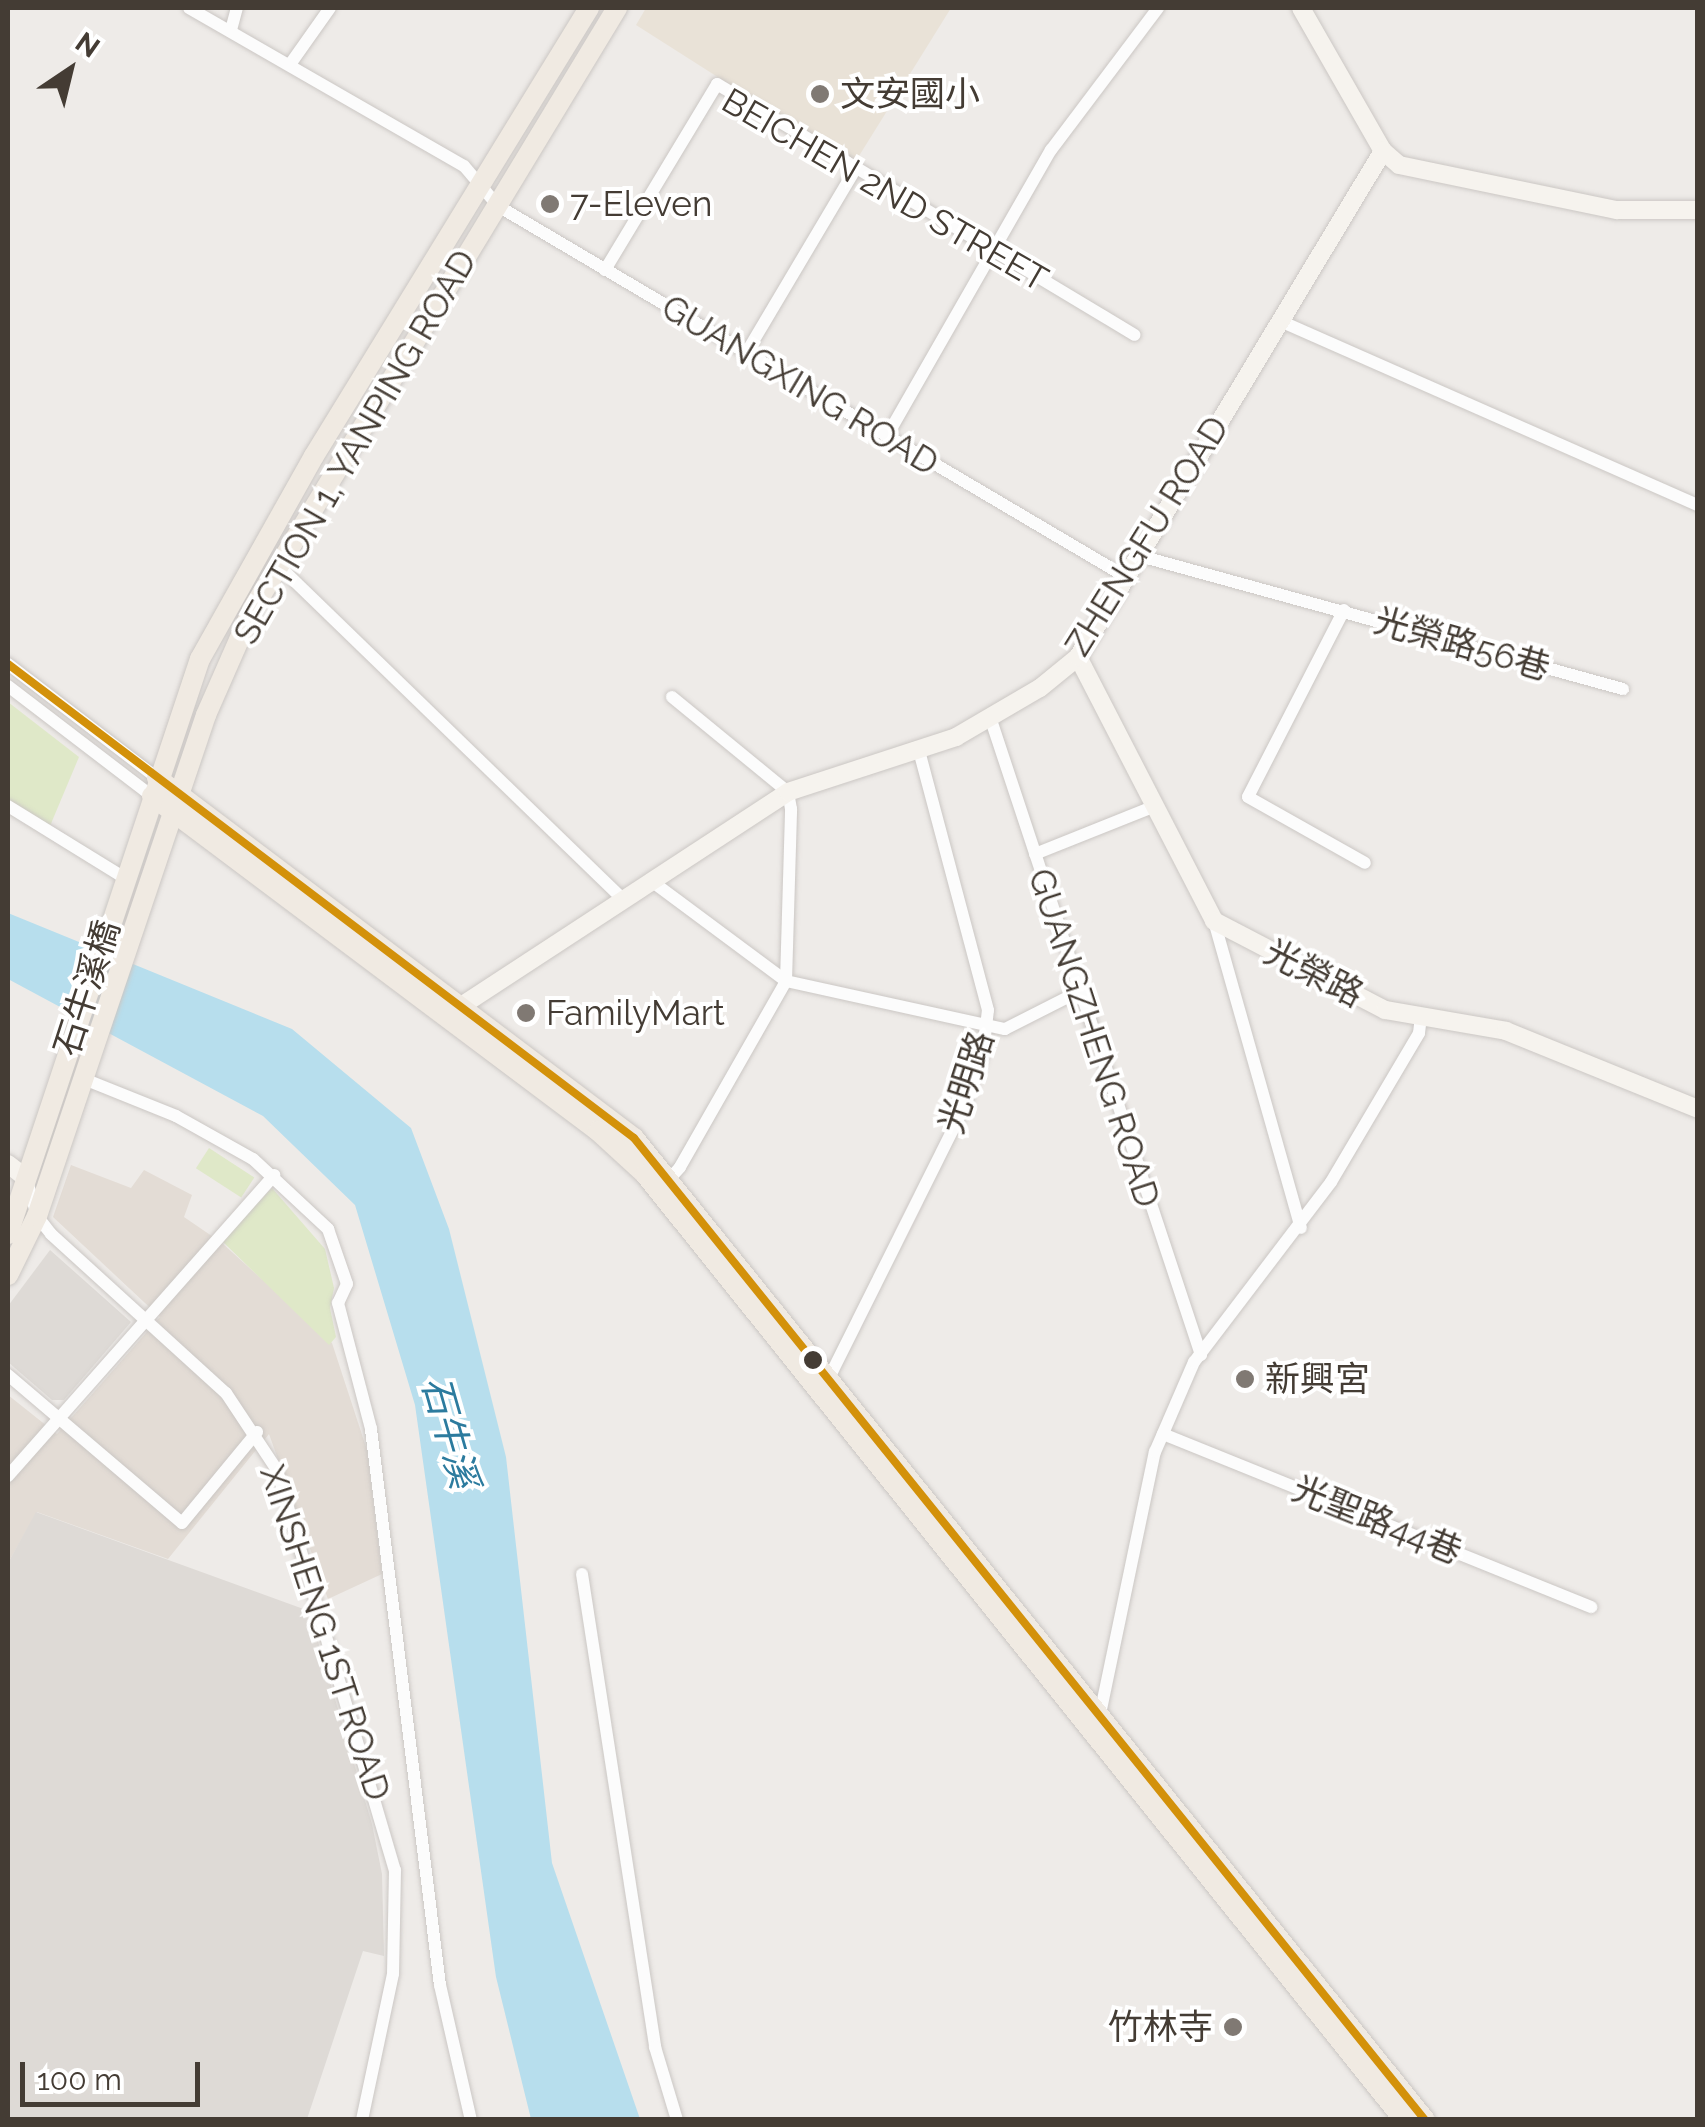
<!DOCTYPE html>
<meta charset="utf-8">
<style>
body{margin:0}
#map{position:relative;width:1705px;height:2127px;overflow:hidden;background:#eeebe8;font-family:Raleway,"Noto Sans TC",sans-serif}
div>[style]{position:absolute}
.residential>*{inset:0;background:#e3dcd5}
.industrial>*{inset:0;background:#dedad6}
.education>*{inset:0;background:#e9e2d7}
.green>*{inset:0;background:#dfe8c8;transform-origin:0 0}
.water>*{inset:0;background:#b7deed}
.roads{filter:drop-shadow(0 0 2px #cbc7c4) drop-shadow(0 0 2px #cbc7c4)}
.street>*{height:12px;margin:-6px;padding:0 6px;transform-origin:6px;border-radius:6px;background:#fcfcfc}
.secondary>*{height:18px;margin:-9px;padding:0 9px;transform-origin:9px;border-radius:9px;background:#f6f3ee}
.primary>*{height:20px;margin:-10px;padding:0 10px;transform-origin:10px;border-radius:10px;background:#f0eae2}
.bus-1>*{height:8px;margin:-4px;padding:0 4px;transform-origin:4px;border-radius:4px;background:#d3910a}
.dots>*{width:28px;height:28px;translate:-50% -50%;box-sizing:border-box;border:5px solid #fff;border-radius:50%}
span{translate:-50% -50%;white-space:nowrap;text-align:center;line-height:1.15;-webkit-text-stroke:8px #fff;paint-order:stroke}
.poi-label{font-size:35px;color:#443c34}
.left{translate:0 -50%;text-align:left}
.right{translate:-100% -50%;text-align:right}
.street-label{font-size:35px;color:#443c34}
.water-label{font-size:38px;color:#2c7b9e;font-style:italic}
.frame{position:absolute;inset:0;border:10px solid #443c34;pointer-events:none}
.north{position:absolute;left:20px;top:20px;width:100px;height:100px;-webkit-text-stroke:8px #fff;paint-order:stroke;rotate:35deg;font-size:28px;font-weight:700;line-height:40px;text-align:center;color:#443c34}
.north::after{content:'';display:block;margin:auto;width:35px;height:45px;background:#443c34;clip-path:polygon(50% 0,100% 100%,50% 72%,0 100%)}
.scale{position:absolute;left:20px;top:2062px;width:180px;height:45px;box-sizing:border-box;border:5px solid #443c34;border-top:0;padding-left:12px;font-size:30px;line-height:35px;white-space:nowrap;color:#443c34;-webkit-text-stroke:8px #fff;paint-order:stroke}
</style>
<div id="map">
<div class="residential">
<i style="clip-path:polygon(71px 1165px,131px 1188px,144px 1170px,192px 1195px,184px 1217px,222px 1243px,332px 1343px,367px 1450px,382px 1574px,328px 1599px,269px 1434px,168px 1559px,37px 1512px,8px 1563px,8px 1395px,57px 1434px,160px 1317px,53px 1217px)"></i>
</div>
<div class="industrial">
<i style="clip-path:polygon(50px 1250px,131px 1322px,64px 1400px,52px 1400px,8px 1362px,8px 1306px)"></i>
<i style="clip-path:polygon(36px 1512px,309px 1611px,372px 1824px,382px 1874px,384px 1956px,363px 1951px,307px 2119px,8px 2119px,8px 1563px)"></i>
</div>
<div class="education">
<i style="clip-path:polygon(646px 8px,951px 8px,854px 164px,636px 25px)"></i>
</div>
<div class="green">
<i style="clip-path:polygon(8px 702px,79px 757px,50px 826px,8px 800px)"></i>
<i style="left:209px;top:1148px;width:54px;height:24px;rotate:33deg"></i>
<i style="clip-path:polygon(272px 1188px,325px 1249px,334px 1288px,330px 1308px,336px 1337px,329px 1345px,222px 1241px)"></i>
</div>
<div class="water">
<i style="clip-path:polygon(8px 913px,292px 1029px,411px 1128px,449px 1229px,506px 1457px,552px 1863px,640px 2119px,531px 2119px,496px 1977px,415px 1405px,355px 1205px,263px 1116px,8px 979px)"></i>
</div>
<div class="roads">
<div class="street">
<i style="left:189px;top:8px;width:317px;rotate:29.9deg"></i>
<i style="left:464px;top:166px;width:52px;rotate:49.6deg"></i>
<i style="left:498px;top:206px;width:729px;rotate:30.57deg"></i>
<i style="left:231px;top:30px;width:23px;rotate:-75deg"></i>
<i style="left:291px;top:63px;width:67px;rotate:-54.7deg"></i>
<i style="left:605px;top:270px;width:217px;rotate:-58.9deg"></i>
<i style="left:717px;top:84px;width:487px;rotate:31deg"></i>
<i style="left:1280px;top:321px;width:457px;rotate:23.8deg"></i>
<i style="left:745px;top:355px;width:217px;rotate:-59.3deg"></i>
<i style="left:887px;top:436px;width:330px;rotate:-60.2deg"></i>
<i style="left:1051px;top:150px;width:178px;rotate:-53deg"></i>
<i style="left:1140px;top:556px;width:501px;rotate:15.4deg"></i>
<i style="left:279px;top:566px;width:476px;rotate:44.1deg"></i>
<i style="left:1344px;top:610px;width:210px;rotate:117.2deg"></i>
<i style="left:1248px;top:797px;width:134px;rotate:29.4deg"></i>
<i style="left:8px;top:664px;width:188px;rotate:37.4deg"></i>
<i style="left:8px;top:686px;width:181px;rotate:37.4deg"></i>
<i style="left:991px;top:720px;width:669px;rotate:71.7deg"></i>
<i style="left:8px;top:806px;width:135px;rotate:31.7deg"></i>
<i style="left:1035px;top:854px;width:129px;rotate:-21.8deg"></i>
<i style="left:650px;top:880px;width:169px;rotate:36.6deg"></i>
<i style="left:786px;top:981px;width:224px;rotate:12.4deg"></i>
<i style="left:1005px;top:1029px;width:84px;rotate:-26.9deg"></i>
<i style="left:1214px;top:921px;width:319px;rotate:74.2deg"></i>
<i style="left:84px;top:1079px;width:99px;rotate:21.9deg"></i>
<i style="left:176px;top:1116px;width:88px;rotate:29.2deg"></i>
<i style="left:253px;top:1159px;width:103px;rotate:43deg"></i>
<i style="left:328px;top:1229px;width:58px;rotate:70.9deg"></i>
<i style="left:347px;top:1284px;width:21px;rotate:115deg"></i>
<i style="left:338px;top:1303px;width:130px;rotate:75.3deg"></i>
<i style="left:371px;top:1429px;width:560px;rotate:82.93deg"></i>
<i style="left:440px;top:1985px;width:139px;rotate:77.1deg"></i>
<i style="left:27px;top:1181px;width:36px;rotate:74deg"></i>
<i style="left:37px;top:1216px;width:23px;rotate:52deg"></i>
<i style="left:51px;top:1234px;width:236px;rotate:42.3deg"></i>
<i style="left:226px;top:1393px;width:92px;rotate:56.5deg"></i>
<i style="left:277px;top:1470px;width:417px;rotate:73.6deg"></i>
<i style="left:395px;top:1870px;width:104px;rotate:91.1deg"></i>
<i style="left:393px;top:1974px;width:149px;rotate:102deg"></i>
<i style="left:664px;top:1185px;width:24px;rotate:-48deg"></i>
<i style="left:680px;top:1167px;width:214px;rotate:-60.3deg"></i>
<i style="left:786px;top:981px;width:172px;rotate:-88.3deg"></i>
<i style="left:791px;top:809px;width:17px;rotate:-100deg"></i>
<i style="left:788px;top:792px;width:150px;rotate:-140.7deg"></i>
<i style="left:8px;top:1375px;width:228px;rotate:40.4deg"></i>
<i style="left:182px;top:1523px;width:118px;rotate:-50.5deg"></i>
<i style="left:827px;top:1382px;width:305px;rotate:-63.5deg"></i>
<i style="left:963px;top:1109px;width:59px;rotate:-70.3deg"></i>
<i style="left:983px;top:1053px;width:43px;rotate:-83.4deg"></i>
<i style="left:988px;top:1010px;width:268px;rotate:-104.9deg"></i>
<i style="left:1163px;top:1434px;width:462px;rotate:22deg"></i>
<i style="left:8px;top:1476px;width:402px;rotate:-48.5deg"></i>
<i style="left:582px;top:1574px;width:479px;rotate:81.2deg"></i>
<i style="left:655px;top:2047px;width:76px;rotate:73.2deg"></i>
<i style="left:1099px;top:1719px;width:273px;rotate:-78.2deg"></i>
<i style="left:1155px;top:1452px;width:98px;rotate:-66.6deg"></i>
<i style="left:1194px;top:1362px;width:226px;rotate:-52.7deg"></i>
<i style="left:1331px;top:1182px;width:173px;rotate:-59.4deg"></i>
<i style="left:1419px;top:1033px;width:16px;rotate:-83deg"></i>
</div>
<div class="secondary">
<i style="left:1301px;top:8px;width:165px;rotate:60.2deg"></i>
<i style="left:1383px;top:151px;width:21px;rotate:41deg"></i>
<i style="left:1399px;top:165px;width:223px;rotate:11.7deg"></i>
<i style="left:1617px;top:210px;width:81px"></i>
<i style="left:1078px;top:657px;width:297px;rotate:62.7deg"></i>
<i style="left:1214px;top:921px;width:193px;rotate:27.5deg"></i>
<i style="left:1385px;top:1010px;width:123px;rotate:9.8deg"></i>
<i style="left:1506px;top:1031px;width:207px;rotate:22.1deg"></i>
<i style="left:449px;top:1014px;width:405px;rotate:-33.2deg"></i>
<i style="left:788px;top:792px;width:177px;rotate:-18.1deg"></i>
<i style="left:956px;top:737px;width:97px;rotate:-30.3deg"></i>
<i style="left:1040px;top:688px;width:49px;rotate:-39.2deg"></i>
<i style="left:1078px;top:657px;width:591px;rotate:-58.92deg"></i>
<i style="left:8px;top:1164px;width:23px;rotate:38deg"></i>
</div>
<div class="primary">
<i style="left:157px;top:778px;width:598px;rotate:37.04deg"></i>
<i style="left:634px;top:1138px;width:1261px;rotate:51.15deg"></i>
<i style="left:152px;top:796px;width:558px;rotate:36.91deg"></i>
<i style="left:598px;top:1131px;width:64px;rotate:42.5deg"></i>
<i style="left:645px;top:1174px;width:1213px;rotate:51.26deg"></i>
<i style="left:8px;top:1234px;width:606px;rotate:-71.54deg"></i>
<i style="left:200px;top:659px;width:233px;rotate:-60.7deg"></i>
<i style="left:314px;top:456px;width:526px;rotate:-58.46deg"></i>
<i style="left:8px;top:1275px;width:66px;rotate:-63.8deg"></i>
<i style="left:37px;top:1216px;width:529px;rotate:-71.36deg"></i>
<i style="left:206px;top:715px;width:115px;rotate:-66.3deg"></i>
<i style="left:252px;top:610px;width:704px;rotate:-58.77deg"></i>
</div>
</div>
<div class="bus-1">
<i style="left:8px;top:664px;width:785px;rotate:37.13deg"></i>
<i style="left:634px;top:1138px;width:1261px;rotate:51.15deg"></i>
</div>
<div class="dots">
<i style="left:820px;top:94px;background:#807973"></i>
<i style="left:550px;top:204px;background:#807973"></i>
<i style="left:526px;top:1013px;background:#807973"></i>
<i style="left:813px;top:1360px;background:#443c34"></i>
<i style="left:1245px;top:1379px;background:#807973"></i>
<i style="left:1233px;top:2027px;background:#807973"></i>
</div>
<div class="poi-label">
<span class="left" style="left:840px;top:94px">文安國小</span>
<span class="left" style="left:570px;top:204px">7-Eleven</span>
<span class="left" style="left:546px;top:1013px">FamilyMart</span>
<span class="left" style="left:1265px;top:1379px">新興宮</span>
<span class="right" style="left:1213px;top:2027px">竹林寺</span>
</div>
<div class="street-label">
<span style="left:885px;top:190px;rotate:30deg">BEICHEN 2ND STREET</span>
<span style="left:800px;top:385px;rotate:31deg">GUANGXING ROAD</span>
<span style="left:355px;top:447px;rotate:-60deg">SECTION 1, YANPING ROAD</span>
<span style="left:1147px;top:536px;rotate:-58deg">ZHENGFU ROAD</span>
<span style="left:1462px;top:644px;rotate:16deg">光榮路56巷</span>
<span style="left:1314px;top:973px;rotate:27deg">光榮路</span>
<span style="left:87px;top:988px;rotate:-72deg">石牛溪橋</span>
<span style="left:1094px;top:1038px;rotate:72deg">GUANGZHENG ROAD</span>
<span style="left:966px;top:1082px;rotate:-72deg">光明路</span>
<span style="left:1377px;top:1520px;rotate:22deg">光聖路44巷</span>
<span style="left:325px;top:1633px;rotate:72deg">XINSHENG 1ST ROAD</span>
</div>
<div class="water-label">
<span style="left:450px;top:1432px;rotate:74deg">石牛溪</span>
</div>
<div class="frame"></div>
<div class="north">N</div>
<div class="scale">100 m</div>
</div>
